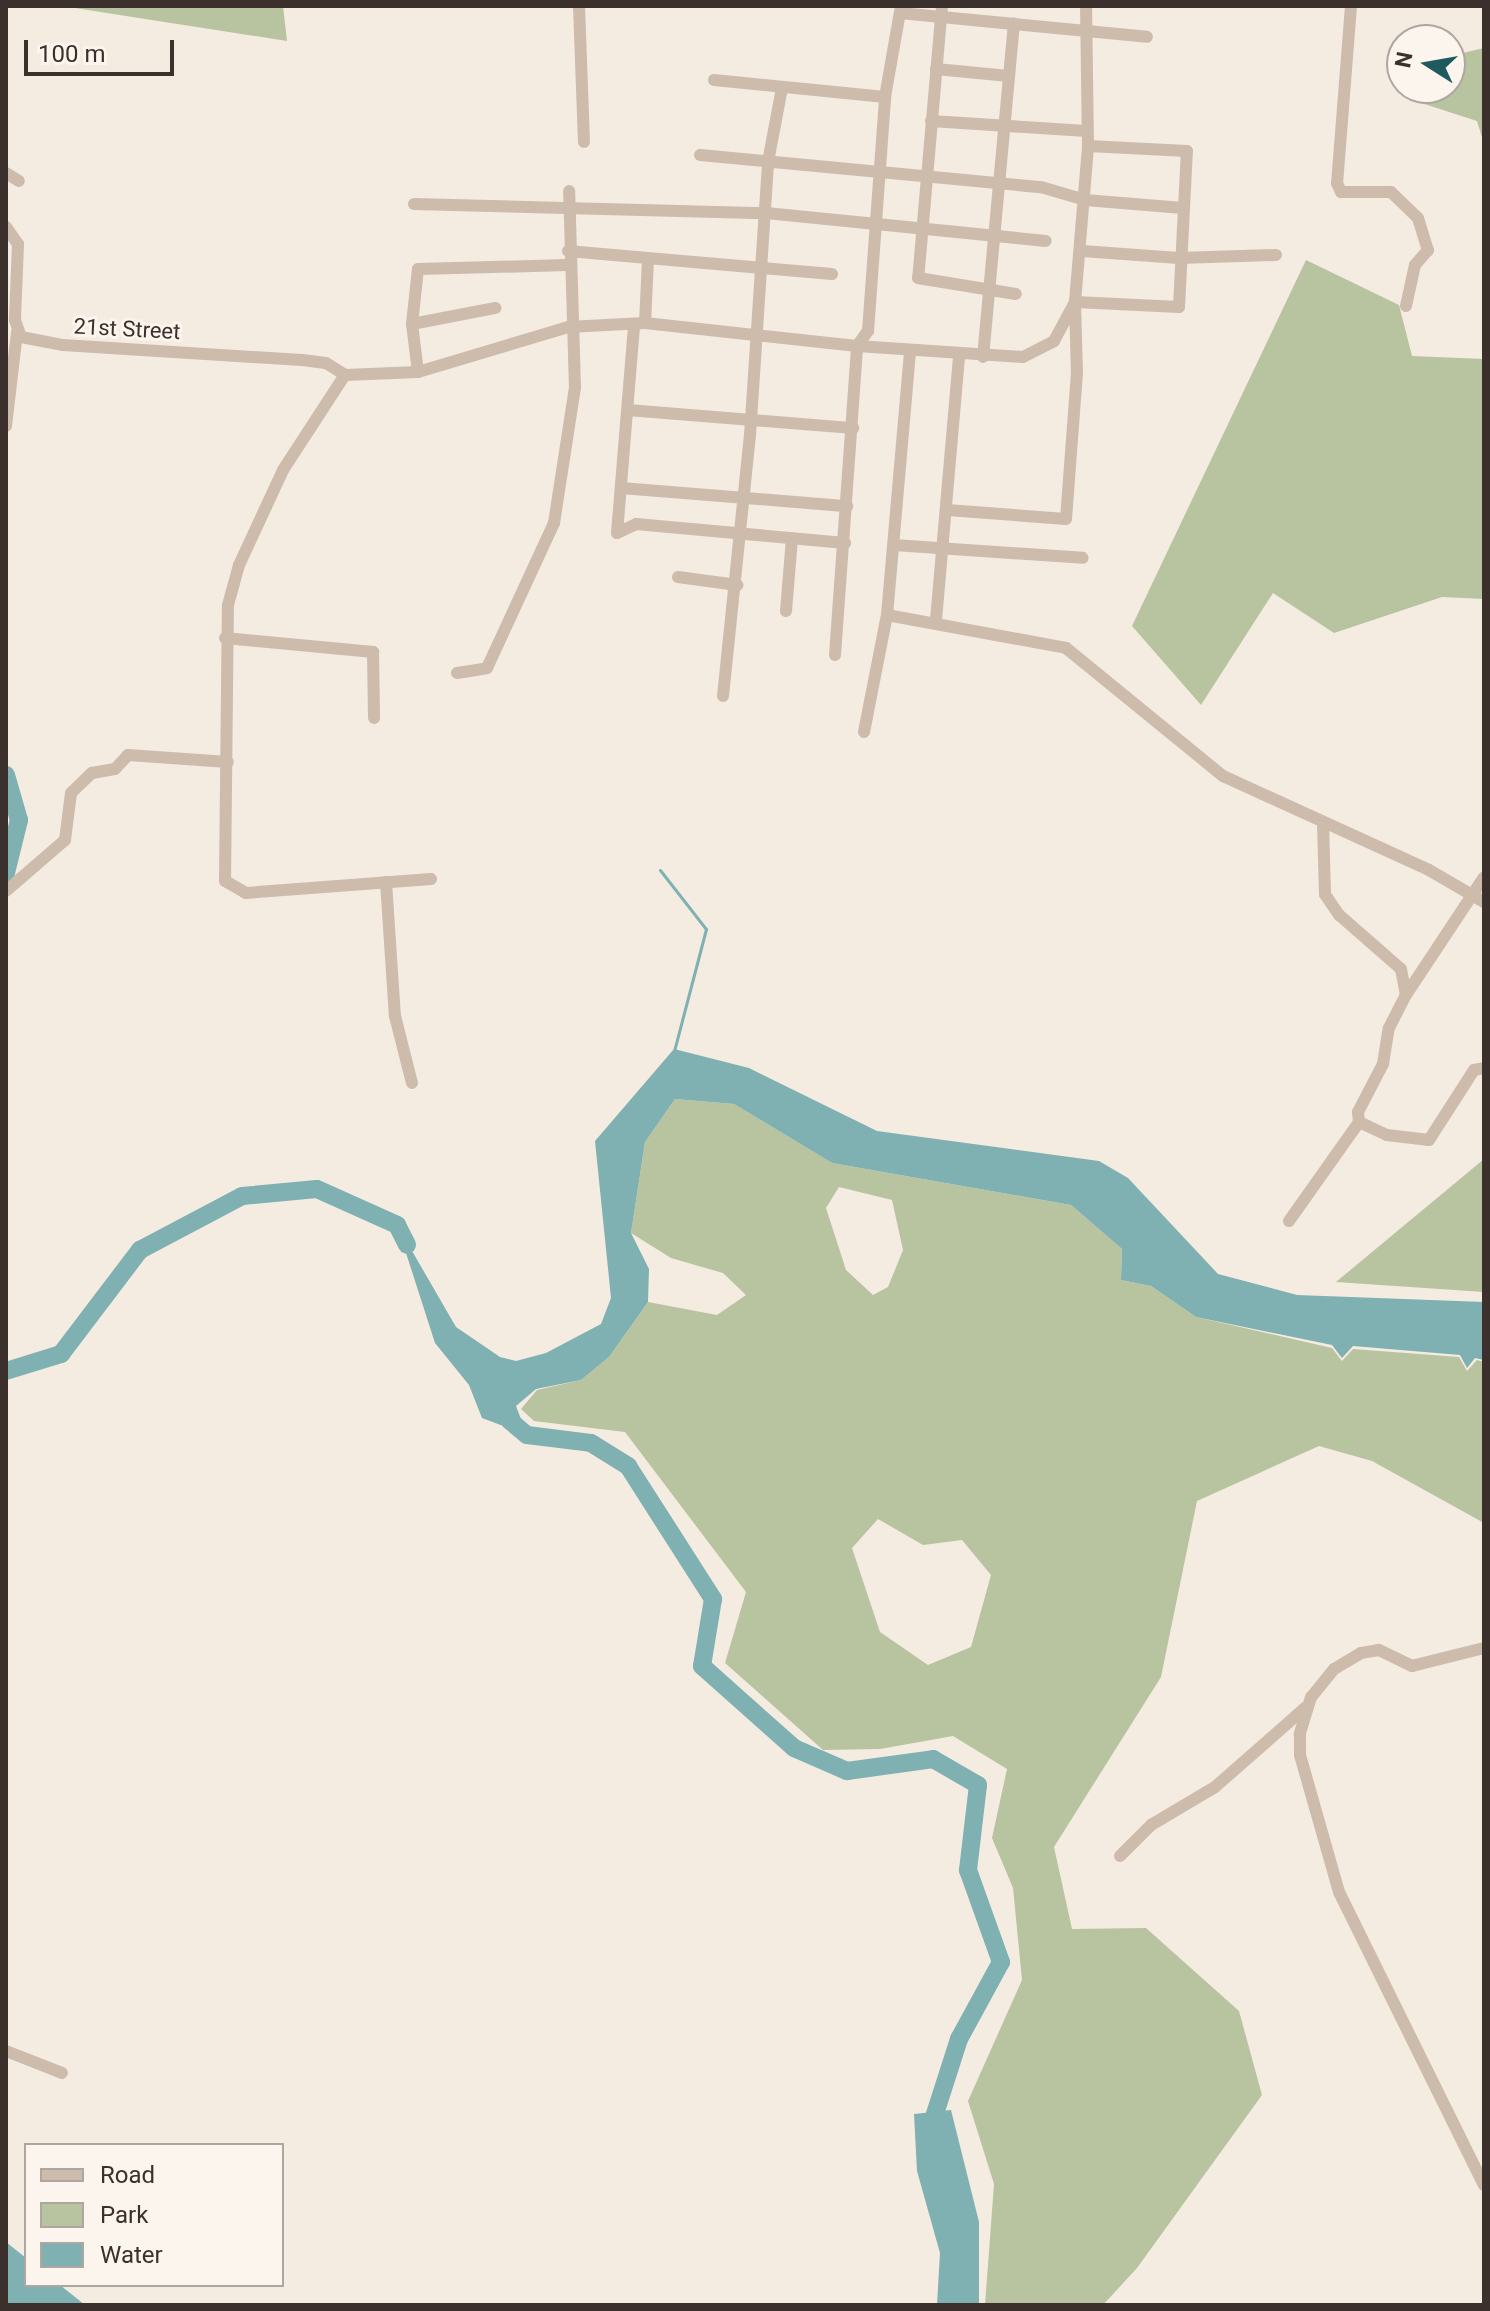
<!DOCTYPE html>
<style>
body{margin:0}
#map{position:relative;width:1490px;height:2311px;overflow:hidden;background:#f4ebe1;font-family:Roboto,sans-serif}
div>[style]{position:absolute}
.green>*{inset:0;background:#b8c4a0}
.water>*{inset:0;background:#7fb0b2}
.stream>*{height:3px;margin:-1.5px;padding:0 1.5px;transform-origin:1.5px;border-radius:1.5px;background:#7fb0b2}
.river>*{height:18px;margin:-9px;padding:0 9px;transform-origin:9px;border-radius:9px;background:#7fb0b2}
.minor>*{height:12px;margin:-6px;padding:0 6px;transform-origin:6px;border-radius:6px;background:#cdbbac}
span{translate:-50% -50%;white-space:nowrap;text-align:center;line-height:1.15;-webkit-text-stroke:6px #fbf5ee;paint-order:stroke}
.street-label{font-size:22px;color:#3b302b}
.frame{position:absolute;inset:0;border:8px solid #3b302b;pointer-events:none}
.legend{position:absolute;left:24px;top:2143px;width:260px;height:144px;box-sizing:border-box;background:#fbf5ee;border:2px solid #aea6a0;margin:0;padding:10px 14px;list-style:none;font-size:24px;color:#3b302b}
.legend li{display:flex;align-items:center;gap:16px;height:40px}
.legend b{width:40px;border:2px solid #aea6a0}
.north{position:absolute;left:1386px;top:24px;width:80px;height:80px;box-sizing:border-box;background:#fbf5ee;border:2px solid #aea6a0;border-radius:50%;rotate:281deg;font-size:22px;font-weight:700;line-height:32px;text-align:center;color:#3b302b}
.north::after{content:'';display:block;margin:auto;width:28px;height:36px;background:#1f5a5e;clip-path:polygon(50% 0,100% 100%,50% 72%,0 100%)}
.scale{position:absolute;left:24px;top:40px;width:150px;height:36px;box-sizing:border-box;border:4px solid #3b302b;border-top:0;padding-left:10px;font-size:24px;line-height:28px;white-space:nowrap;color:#3b302b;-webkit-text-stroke:6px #fbf5ee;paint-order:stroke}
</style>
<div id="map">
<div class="green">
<i style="clip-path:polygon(62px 6px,283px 6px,287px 41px)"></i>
<i style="clip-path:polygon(1484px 48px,1484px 144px,1477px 121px,1418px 102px,1420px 88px,1450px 88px,1450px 56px)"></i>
<i style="clip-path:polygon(1306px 260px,1399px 305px,1412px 356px,1484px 359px,1484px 599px,1442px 597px,1334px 633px,1273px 593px,1201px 705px,1132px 626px)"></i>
<i style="clip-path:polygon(evenodd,675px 1099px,734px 1104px,832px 1163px,1071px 1205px,1122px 1249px,1121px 1280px,1151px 1286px,1196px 1317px,1332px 1348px,1342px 1361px,1353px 1349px,1459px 1357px,1467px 1371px,1477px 1360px,1484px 1362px,1484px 1523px,1372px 1461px,1319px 1446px,1197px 1501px,1161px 1677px,1054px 1847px,1072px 1929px,1146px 1928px,1239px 2011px,1262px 2095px,1137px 2268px,1103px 2305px,985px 2305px,994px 2184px,968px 2101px,1022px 1980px,1013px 1888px,992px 1838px,1007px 1769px,953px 1736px,880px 1749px,823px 1750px,725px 1663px,746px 1592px,625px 1432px,534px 1421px,521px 1409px,537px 1390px,581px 1380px,609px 1357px,648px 1302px,717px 1315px,746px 1295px,723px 1273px,671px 1258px,631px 1233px,645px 1142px,675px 1099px,839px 1187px,892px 1200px,903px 1250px,888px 1287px,873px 1295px,846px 1270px,826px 1208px,839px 1187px,675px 1099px,878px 1519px,923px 1545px,962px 1540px,991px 1575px,971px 1647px,928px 1665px,880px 1632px,852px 1548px,878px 1519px)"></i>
<i style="clip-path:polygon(1484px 1159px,1484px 1292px,1336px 1282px)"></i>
</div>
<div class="water">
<i style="clip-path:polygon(674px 1049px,749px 1068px,877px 1131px,1099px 1161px,1128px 1178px,1218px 1274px,1297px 1295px,1484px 1302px,1484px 1360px,1475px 1358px,1467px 1368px,1460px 1355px,1353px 1346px,1342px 1358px,1332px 1345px,1196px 1317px,1151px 1286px,1121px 1280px,1122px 1249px,1071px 1205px,832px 1163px,734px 1104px,675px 1099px,645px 1142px,631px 1233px,649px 1269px,648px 1302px,609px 1357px,581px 1380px,536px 1389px,516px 1406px,527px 1435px,482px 1418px,469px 1385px,435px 1343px,397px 1225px,456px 1327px,500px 1357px,516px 1361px,546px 1353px,601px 1324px,611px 1298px,595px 1141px)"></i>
<i style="clip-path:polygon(951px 2110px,979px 2222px,979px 2305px,937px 2305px,940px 2253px,917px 2171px,914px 2114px)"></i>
<i style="clip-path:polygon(6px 2242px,26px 2258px,26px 2285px,60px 2285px,85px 2305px,6px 2305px)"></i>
</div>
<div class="stream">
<i style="left:660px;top:870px;width:75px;rotate:52.1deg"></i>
<i style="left:706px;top:929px;width:126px;rotate:104.7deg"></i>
</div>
<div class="river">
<i style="left:6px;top:775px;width:47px;rotate:73.9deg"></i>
<i style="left:19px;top:820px;width:55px;rotate:103.8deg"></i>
<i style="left:6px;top:1371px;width:58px;rotate:-17.2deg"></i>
<i style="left:61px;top:1354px;width:131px;rotate:-52.8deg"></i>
<i style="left:140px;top:1250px;width:115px;rotate:-27.9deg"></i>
<i style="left:242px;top:1196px;width:75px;rotate:-5.3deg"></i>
<i style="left:317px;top:1189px;width:88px;rotate:24.2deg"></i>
<i style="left:397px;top:1225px;width:22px;rotate:63deg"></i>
<i style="left:509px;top:1420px;width:23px;rotate:40deg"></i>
<i style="left:527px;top:1435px;width:64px;rotate:7.1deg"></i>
<i style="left:591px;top:1443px;width:44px;rotate:31.9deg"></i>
<i style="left:628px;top:1466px;width:158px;rotate:57.4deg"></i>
<i style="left:713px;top:1599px;width:68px;rotate:99.3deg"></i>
<i style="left:702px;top:1666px;width:123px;rotate:41.7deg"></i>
<i style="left:794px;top:1748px;width:58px;rotate:23.5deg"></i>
<i style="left:847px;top:1771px;width:87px;rotate:-7.9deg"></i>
<i style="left:933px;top:1759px;width:52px;rotate:30deg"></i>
<i style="left:978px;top:1785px;width:86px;rotate:96.7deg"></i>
<i style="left:968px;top:1870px;width:98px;rotate:70.3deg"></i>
<i style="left:1001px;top:1962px;width:88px;rotate:118.6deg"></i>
<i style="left:959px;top:2039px;width:85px;rotate:107.8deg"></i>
<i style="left:933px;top:2120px;width:15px;rotate:70deg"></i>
</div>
<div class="minor">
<i style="left:579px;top:6px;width:136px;rotate:87.9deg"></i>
<i style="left:942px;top:6px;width:273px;rotate:95deg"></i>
<i style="left:918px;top:278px;width:99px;rotate:9.3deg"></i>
<i style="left:1351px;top:6px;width:178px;rotate:94.5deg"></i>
<i style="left:1337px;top:183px;width:10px;rotate:66deg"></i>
<i style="left:1341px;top:192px;width:50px"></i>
<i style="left:1391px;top:192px;width:37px;rotate:44deg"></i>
<i style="left:1418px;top:218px;width:34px;rotate:73deg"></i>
<i style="left:1428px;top:250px;width:20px;rotate:131deg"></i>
<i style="left:1415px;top:265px;width:42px;rotate:102.4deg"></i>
<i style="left:900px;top:13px;width:248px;rotate:5.5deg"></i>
<i style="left:936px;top:69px;width:73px;rotate:5.5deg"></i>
<i style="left:714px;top:80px;width:172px;rotate:5.7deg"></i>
<i style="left:931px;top:121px;width:156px;rotate:3.7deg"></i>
<i style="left:700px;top:155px;width:342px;rotate:5.4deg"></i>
<i style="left:1041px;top:187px;width:46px;rotate:16.5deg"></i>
<i style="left:1085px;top:200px;width:98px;rotate:4.7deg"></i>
<i style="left:6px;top:173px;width:15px;rotate:32deg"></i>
<i style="left:414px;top:204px;width:352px;rotate:1.5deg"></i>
<i style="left:766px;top:213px;width:281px;rotate:5.7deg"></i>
<i style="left:6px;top:227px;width:21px;rotate:55deg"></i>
<i style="left:18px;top:244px;width:76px;rotate:92.3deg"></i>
<i style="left:15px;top:320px;width:18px;rotate:71deg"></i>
<i style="left:21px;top:337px;width:43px;rotate:10.8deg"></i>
<i style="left:63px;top:345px;width:239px;rotate:3.6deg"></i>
<i style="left:302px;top:360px;width:24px;rotate:7deg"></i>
<i style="left:326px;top:363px;width:22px;rotate:32deg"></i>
<i style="left:568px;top:251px;width:265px;rotate:5deg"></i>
<i style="left:1082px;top:251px;width:97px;rotate:4.1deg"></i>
<i style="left:1179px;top:258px;width:97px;rotate:-1.8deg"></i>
<i style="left:645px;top:323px;width:64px;rotate:-87.3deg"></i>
<i style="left:412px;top:324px;width:85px;rotate:-10.9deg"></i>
<i style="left:983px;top:357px;width:335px;rotate:-84.7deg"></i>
<i style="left:418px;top:372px;width:48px;rotate:-97.1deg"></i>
<i style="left:412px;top:324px;width:55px;rotate:-83.8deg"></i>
<i style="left:418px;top:269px;width:149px;rotate:-1.5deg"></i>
<i style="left:628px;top:410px;width:226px;rotate:4.6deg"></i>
<i style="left:6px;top:426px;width:95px;rotate:-83.3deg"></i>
<i style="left:621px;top:488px;width:227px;rotate:4.6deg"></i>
<i style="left:947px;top:510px;width:119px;rotate:4.3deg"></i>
<i style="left:1066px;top:519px;width:145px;rotate:-85.7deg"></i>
<i style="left:1077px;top:374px;width:72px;rotate:-91.6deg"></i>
<i style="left:1075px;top:302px;width:104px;rotate:2.8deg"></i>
<i style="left:1179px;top:307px;width:156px;rotate:-87.1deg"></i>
<i style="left:1187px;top:151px;width:99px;rotate:-177.1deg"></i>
<i style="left:617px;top:533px;width:21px;rotate:-25deg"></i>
<i style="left:636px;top:524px;width:210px;rotate:5.2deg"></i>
<i style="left:617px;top:533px;width:210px;rotate:-85.3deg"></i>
<i style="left:894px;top:545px;width:189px;rotate:3.9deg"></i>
<i style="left:678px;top:577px;width:60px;rotate:7.7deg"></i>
<i style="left:786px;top:611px;width:73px;rotate:-85.3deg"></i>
<i style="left:887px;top:615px;width:182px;rotate:10.4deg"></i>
<i style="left:1066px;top:648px;width:203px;rotate:39.2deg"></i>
<i style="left:1223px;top:776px;width:226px;rotate:24.5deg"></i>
<i style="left:1429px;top:870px;width:64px;rotate:30.2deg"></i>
<i style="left:936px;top:620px;width:265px;rotate:-85deg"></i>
<i style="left:225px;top:638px;width:149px;rotate:5.4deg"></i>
<i style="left:373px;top:652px;width:66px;rotate:89.1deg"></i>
<i style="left:835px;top:655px;width:310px;rotate:-85.9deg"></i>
<i style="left:857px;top:346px;width:166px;rotate:3.8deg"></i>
<i style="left:1023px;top:357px;width:35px;rotate:-27deg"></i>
<i style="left:1054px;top:341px;width:44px;rotate:-61.7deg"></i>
<i style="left:1075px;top:302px;width:157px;rotate:-85.2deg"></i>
<i style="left:1088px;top:146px;width:140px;rotate:-90.8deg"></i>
<i style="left:457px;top:673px;width:30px;rotate:-9deg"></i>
<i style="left:487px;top:668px;width:160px;rotate:-65.2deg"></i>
<i style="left:554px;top:523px;width:137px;rotate:-81.2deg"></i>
<i style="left:575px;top:388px;width:197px;rotate:-91.7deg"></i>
<i style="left:723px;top:696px;width:262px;rotate:-84.1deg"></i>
<i style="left:750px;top:435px;width:274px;rotate:-86.2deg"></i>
<i style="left:768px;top:162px;width:75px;rotate:-79.3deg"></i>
<i style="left:864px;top:732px;width:119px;rotate:-78.9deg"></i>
<i style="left:887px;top:615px;width:262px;rotate:-85deg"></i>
<i style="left:431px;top:879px;width:186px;rotate:175.7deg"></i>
<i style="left:246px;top:893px;width:24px;rotate:-150deg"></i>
<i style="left:225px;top:881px;width:276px;rotate:-89.4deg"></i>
<i style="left:228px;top:605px;width:41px;rotate:-74.6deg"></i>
<i style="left:239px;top:565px;width:105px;rotate:-65.1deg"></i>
<i style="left:283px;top:470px;width:113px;rotate:-56.9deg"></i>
<i style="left:345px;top:375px;width:73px;rotate:-2.4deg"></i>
<i style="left:418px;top:372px;width:157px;rotate:-16.7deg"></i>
<i style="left:568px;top:327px;width:77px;rotate:-3deg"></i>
<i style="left:645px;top:323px;width:213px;rotate:6.2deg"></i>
<i style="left:857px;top:346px;width:19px;rotate:-54deg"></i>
<i style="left:868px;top:331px;width:235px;rotate:-85.8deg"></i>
<i style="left:885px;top:97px;width:92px;rotate:-80deg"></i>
<i style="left:386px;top:882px;width:134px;rotate:86.2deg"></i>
<i style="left:395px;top:1016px;width:69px;rotate:75.8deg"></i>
<i style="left:6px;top:891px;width:78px;rotate:-40.8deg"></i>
<i style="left:65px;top:840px;width:47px;rotate:-82.7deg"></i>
<i style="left:71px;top:793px;width:29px;rotate:-44deg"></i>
<i style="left:92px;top:773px;width:23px;rotate:-10deg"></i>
<i style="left:115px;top:769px;width:19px;rotate:-47deg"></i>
<i style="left:128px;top:755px;width:100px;rotate:4deg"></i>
<i style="left:1406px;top:995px;width:141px;rotate:-56.5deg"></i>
<i style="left:1359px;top:1122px;width:31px;rotate:25deg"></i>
<i style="left:1387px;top:1135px;width:42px;rotate:6.8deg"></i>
<i style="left:1429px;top:1140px;width:83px;rotate:-57.3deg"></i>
<i style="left:1474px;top:1070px;width:10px;rotate:-11deg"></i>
<i style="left:1289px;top:1221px;width:121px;rotate:-54.7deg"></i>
<i style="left:1359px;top:1122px;width:10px;rotate:-96deg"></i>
<i style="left:1358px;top:1112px;width:54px;rotate:-62.5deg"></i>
<i style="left:1383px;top:1064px;width:36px;rotate:-81deg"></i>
<i style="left:1389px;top:1028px;width:37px;rotate:-63deg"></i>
<i style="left:1406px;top:995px;width:26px;rotate:-101deg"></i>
<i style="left:1401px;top:969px;width:82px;rotate:-138.9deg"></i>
<i style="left:1339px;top:915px;width:25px;rotate:-124deg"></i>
<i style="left:1325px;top:894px;width:72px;rotate:-91.6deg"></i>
<i style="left:1484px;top:1648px;width:74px;rotate:166deg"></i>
<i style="left:1412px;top:1666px;width:37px;rotate:-154deg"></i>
<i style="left:1379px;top:1650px;width:18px;rotate:171deg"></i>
<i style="left:1361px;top:1653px;width:31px;rotate:149deg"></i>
<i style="left:1334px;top:1669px;width:36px;rotate:129deg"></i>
<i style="left:1311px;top:1697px;width:39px;rotate:107deg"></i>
<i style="left:1300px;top:1734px;width:21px;rotate:90deg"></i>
<i style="left:1300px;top:1755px;width:142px;rotate:74.1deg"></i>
<i style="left:1339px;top:1892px;width:327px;rotate:63.7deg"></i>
<i style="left:1120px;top:1856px;width:44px;rotate:-45deg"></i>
<i style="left:1151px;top:1825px;width:74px;rotate:-30.7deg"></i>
<i style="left:1215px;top:1787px;width:120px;rotate:-41.3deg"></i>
<i style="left:6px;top:2051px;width:60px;rotate:21.4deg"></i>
</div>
<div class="street-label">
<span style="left:127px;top:329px;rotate:3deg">21st Street</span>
</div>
<div class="frame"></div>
<ul class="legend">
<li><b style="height:10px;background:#cdbbac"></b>Road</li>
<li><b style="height:22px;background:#b8c4a0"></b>Park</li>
<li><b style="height:22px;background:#7fb0b2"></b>Water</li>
</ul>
<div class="north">N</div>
<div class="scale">100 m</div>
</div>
